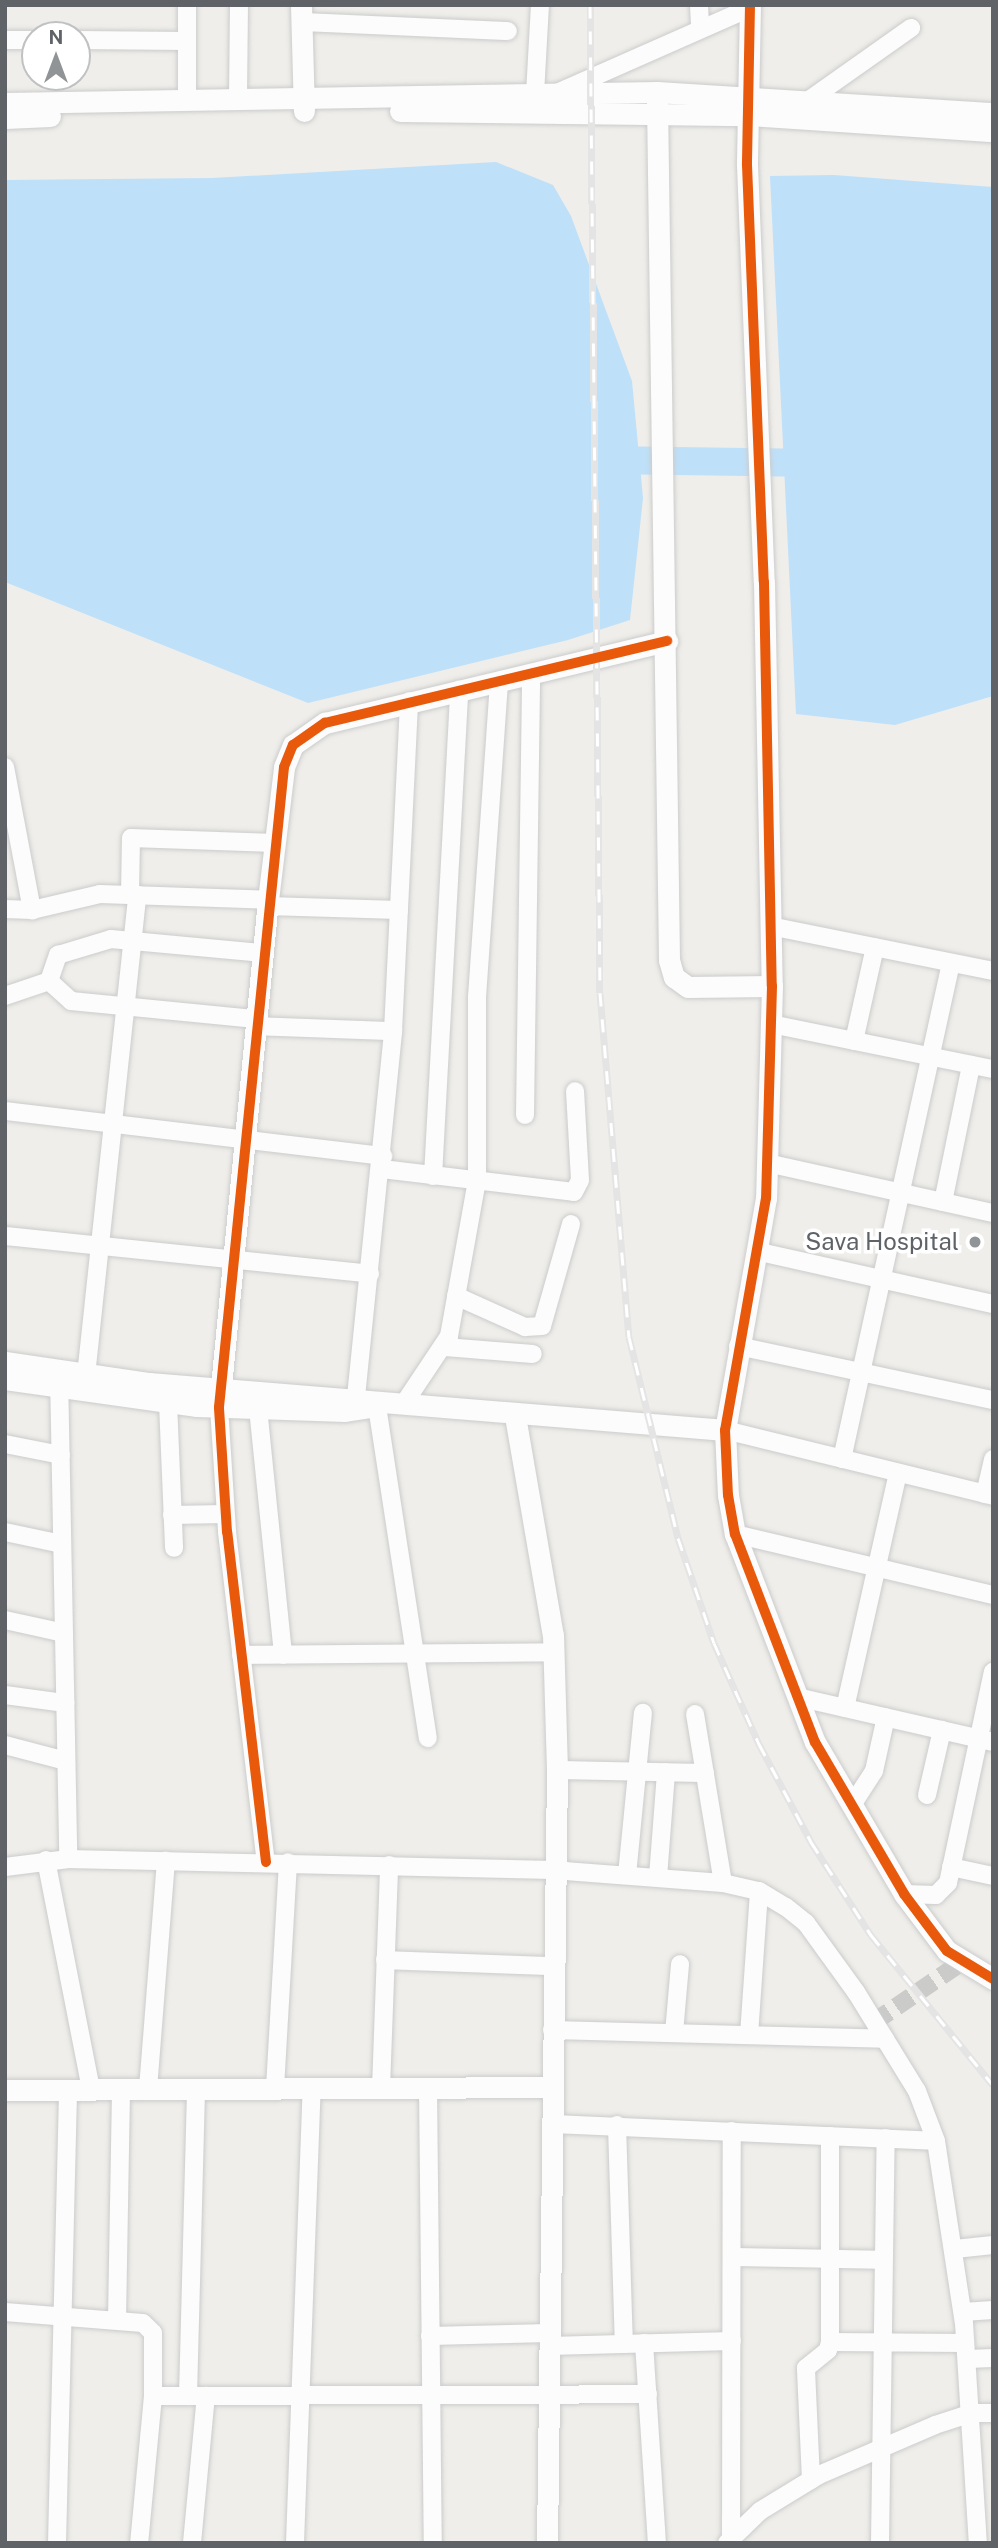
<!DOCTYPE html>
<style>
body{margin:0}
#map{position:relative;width:998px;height:2548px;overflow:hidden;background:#efeeea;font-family:"Public Sans",sans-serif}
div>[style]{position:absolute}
.water>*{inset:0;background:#bfe0f9}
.river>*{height:28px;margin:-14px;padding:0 14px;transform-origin:14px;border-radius:14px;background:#bfe0f9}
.minor-tunnel>*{height:18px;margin-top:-9px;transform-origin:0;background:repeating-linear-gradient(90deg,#cbcbca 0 18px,transparent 0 27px)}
.roads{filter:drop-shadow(0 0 2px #cbcccc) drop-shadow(0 0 2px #cbcccc)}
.minor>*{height:18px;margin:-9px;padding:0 9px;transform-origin:9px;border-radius:9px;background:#fdfcfc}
.tertiary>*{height:21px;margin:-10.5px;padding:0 10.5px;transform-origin:10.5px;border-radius:10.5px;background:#fdfcfc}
.rail>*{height:7px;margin-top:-3.5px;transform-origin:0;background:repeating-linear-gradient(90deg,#fff 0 13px,#e4e4e4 0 26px);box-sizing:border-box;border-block:2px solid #e4e4e4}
.cycleway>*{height:10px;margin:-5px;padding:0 5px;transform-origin:5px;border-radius:5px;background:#e8590c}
.dots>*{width:19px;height:19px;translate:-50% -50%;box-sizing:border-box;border:4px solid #fff;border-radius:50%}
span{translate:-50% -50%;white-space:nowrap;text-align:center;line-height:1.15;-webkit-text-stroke:7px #fff;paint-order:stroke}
.poi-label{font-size:24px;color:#5f6368}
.right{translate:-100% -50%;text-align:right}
.frame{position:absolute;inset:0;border:7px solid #5f6368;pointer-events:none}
.north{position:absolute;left:21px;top:21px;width:70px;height:70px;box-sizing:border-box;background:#fff;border:2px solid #bfc1c3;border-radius:50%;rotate:0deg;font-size:19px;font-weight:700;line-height:28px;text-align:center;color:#5f6368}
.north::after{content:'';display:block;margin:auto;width:24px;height:32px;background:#919496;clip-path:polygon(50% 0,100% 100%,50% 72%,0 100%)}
</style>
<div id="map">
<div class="water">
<i style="clip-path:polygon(496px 162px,553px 185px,571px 216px,632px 381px,643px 498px,630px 620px,568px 640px,308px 703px,5px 582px,5px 180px,212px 178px)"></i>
<i style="clip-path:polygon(834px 175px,993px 187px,993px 696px,895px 725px,796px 714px,770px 176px)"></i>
</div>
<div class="river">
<i style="left:603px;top:460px;width:218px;rotate:0.8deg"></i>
</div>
<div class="minor-tunnel">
<i style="left:874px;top:2022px;width:107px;rotate:-34.3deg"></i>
</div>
<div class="roads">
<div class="minor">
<i style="left:699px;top:5px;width:22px;rotate:87deg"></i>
<i style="left:301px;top:22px;width:207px;rotate:2.5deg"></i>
<i style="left:5px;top:40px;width:30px"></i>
<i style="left:77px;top:40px;width:110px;rotate:0.5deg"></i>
<i style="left:557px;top:93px;width:211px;rotate:-23.8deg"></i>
<i style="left:535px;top:94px;width:89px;rotate:-86.8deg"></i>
<i style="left:238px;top:99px;width:94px;rotate:-89.4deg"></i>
<i style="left:187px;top:100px;width:95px;rotate:-90deg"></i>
<i style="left:809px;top:100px;width:125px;rotate:-35.2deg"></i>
<i style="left:5px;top:767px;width:146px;rotate:79.3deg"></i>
<i style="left:130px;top:894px;width:56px;rotate:-89deg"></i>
<i style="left:131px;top:838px;width:144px;rotate:2deg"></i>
<i style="left:267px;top:906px;width:132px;rotate:1.7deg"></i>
<i style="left:5px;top:909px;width:27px;rotate:2deg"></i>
<i style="left:32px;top:910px;width:70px;rotate:-13.2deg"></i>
<i style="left:100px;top:894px;width:168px;rotate:2deg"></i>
<i style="left:770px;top:926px;width:227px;rotate:11.4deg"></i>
<i style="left:49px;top:981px;width:30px;rotate:42deg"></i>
<i style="left:71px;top:1001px;width:186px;rotate:5.6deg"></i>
<i style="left:5px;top:996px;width:46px;rotate:-18.8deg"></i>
<i style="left:49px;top:981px;width:28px;rotate:-71deg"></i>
<i style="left:58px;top:955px;width:55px;rotate:-16.8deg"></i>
<i style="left:111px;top:939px;width:153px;rotate:5.3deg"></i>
<i style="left:771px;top:1024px;width:227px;rotate:11.5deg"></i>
<i style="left:255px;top:1026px;width:138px;rotate:2.1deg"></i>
<i style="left:854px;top:1041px;width:96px;rotate:-77.4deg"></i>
<i style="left:5px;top:1111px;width:381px;rotate:6.8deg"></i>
<i style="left:525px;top:1115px;width:442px;rotate:-89.2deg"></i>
<i style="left:767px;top:1163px;width:231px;rotate:12.5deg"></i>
<i style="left:382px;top:1169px;width:193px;rotate:6.8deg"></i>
<i style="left:574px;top:1192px;width:13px;rotate:-63deg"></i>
<i style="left:580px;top:1180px;width:89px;rotate:-93.2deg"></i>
<i style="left:433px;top:1176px;width:487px;rotate:-86.9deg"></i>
<i style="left:943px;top:1202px;width:140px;rotate:-78.4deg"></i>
<i style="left:5px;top:1236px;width:367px;rotate:5.9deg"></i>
<i style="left:760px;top:1252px;width:239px;rotate:12.6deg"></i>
<i style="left:456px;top:1296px;width:76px;rotate:24.2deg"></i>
<i style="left:525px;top:1327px;width:17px;rotate:-3deg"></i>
<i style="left:542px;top:1326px;width:106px;rotate:-74.1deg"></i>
<i style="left:738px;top:1346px;width:261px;rotate:12deg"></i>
<i style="left:445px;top:1347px;width:88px;rotate:4.5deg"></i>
<i style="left:59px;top:1374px;width:485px;rotate:88.9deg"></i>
<i style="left:85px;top:1385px;width:493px;rotate:-83.9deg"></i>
<i style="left:356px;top:1397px;width:368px;rotate:-84.2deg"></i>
<i style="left:393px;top:1031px;width:330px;rotate:-87.2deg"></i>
<i style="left:168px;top:1403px;width:145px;rotate:87.6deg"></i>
<i style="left:403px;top:1405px;width:83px;rotate:-56.3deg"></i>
<i style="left:449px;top:1336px;width:158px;rotate:-79.8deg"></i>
<i style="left:477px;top:1181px;width:184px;rotate:-90deg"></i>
<i style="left:477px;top:997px;width:317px;rotate:-86deg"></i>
<i style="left:377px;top:1406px;width:336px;rotate:81.3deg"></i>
<i style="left:219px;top:1407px;width:125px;rotate:86.3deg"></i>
<i style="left:227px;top:1532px;width:332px;rotate:83.3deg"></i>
<i style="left:258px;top:1408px;width:248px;rotate:84.2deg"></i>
<i style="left:725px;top:1430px;width:276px;rotate:13.8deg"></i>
<i style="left:5px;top:1444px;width:57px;rotate:11.1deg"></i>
<i style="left:842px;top:1459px;width:508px;rotate:-77.61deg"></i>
<i style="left:985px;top:1494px;width:36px;rotate:-77deg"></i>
<i style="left:172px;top:1515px;width:53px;rotate:-1.1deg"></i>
<i style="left:5px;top:1532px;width:58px;rotate:11.9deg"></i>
<i style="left:735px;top:1534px;width:265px;rotate:13.3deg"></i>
<i style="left:5px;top:1620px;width:60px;rotate:12.4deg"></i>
<i style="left:241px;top:1655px;width:313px;rotate:-0.5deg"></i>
<i style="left:5px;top:1695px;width:61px;rotate:7.6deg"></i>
<i style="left:797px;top:1697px;width:201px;rotate:12.9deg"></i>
<i style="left:845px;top:1708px;width:241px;rotate:-77.3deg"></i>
<i style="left:695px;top:1714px;width:171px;rotate:80.6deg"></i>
<i style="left:5px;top:1745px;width:63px;rotate:14.7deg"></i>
<i style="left:557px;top:1770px;width:148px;rotate:1.2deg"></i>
<i style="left:927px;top:1795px;width:67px;rotate:-77deg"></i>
<i style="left:852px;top:1805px;width:40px;rotate:-57.1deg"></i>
<i style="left:874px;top:1771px;width:55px;rotate:-77.5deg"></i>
<i style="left:46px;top:1860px;width:233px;rotate:78.9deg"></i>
<i style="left:5px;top:1867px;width:64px;rotate:-7.2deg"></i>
<i style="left:68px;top:1859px;width:485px;rotate:1.3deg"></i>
<i style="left:553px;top:1870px;width:170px;rotate:4.4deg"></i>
<i style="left:723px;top:1883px;width:37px;rotate:13deg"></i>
<i style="left:759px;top:1891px;width:31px;rotate:31deg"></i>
<i style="left:786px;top:1907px;width:26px;rotate:39deg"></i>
<i style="left:806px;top:1923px;width:85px;rotate:54.1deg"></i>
<i style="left:856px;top:1992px;width:116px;rotate:58.4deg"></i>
<i style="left:917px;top:2091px;width:53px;rotate:69.2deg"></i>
<i style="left:936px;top:2141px;width:184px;rotate:81.3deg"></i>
<i style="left:964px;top:2323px;width:220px;rotate:86.4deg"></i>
<i style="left:951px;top:1867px;width:43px;rotate:12.1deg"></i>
<i style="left:627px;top:1875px;width:163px;rotate:-84.4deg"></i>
<i style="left:658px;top:1877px;width:105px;rotate:-85.6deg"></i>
<i style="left:904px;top:1894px;width:32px;rotate:2deg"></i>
<i style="left:936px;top:1895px;width:17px;rotate:-45deg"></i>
<i style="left:948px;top:1883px;width:216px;rotate:-78deg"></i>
<i style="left:385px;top:1960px;width:167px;rotate:2.1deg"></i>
<i style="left:552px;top:2030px;width:333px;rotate:1.5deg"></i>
<i style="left:674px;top:2033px;width:69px;rotate:-85deg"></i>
<i style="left:749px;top:2035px;width:144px;rotate:-86deg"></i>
<i style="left:428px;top:2087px;width:456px;rotate:89.4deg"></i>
<i style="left:275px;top:2088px;width:226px;rotate:-86.7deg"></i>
<i style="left:381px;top:2088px;width:223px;rotate:-87.9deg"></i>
<i style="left:148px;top:2089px;width:229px;rotate:-85.5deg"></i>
<i style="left:551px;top:2124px;width:385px;rotate:2.5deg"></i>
<i style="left:617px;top:2125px;width:219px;rotate:88.2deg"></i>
<i style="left:955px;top:2249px;width:38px;rotate:-6deg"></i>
<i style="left:732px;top:2257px;width:151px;rotate:1.1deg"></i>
<i style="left:5px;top:2312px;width:138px;rotate:4.6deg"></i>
<i style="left:143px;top:2323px;width:14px;rotate:45deg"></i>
<i style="left:153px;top:2333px;width:63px;rotate:90deg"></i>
<i style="left:153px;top:2396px;width:148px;rotate:95.4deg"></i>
<i style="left:963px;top:2312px;width:30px;rotate:-4deg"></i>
<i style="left:117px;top:2320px;width:231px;rotate:-89deg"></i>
<i style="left:430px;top:2336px;width:119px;rotate:-1.4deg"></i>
<i style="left:830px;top:2342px;width:135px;rotate:0.4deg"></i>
<i style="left:644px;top:2343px;width:200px;rotate:86.3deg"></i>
<i style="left:549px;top:2346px;width:183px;rotate:-1.6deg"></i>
<i style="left:967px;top:2359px;width:26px;rotate:-2deg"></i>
<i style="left:153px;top:2396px;width:495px;rotate:-0.2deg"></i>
<i style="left:188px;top:2396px;width:307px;rotate:-88.5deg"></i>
<i style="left:811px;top:2480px;width:112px;rotate:-92.6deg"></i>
<i style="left:806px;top:2368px;width:28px;rotate:-39deg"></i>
<i style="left:828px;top:2350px;width:8px;rotate:-76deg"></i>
<i style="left:830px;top:2342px;width:206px;rotate:-90deg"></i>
<i style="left:731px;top:2537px;width:406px;rotate:-89.9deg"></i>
<i style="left:57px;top:2543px;width:454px;rotate:-88.6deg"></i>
<i style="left:192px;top:2543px;width:148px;rotate:-84.6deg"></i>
<i style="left:295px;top:2543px;width:455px;rotate:-87.9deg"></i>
<i style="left:727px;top:2543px;width:46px;rotate:-44.1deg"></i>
<i style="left:760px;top:2511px;width:69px;rotate:-31.4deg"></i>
<i style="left:819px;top:2475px;width:126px;rotate:-23.3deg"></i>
<i style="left:935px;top:2425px;width:38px;rotate:-18deg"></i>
<i style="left:971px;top:2413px;width:22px"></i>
<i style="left:880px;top:2543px;width:405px;rotate:-89.2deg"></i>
</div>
<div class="tertiary">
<i style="left:301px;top:5px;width:106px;rotate:88.4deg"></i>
<i style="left:750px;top:5px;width:160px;rotate:91.1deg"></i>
<i style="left:747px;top:165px;width:417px;rotate:87.7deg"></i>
<i style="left:764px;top:582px;width:404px;rotate:88.9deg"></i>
<i style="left:772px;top:986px;width:212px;rotate:91.6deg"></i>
<i style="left:766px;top:1198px;width:236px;rotate:100deg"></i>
<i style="left:725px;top:1430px;width:65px;rotate:87.4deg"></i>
<i style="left:728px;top:1495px;width:40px;rotate:80deg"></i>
<i style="left:735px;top:1534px;width:223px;rotate:69deg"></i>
<i style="left:815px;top:1742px;width:176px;rotate:59.6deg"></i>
<i style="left:904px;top:1894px;width:71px;rotate:53deg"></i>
<i style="left:947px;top:1951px;width:54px;rotate:31.3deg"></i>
<i style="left:657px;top:101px;width:859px;rotate:89.2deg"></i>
<i style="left:669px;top:960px;width:18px;rotate:74deg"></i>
<i style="left:674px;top:977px;width:17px;rotate:36deg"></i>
<i style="left:688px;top:987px;width:84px;rotate:-0.7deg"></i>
<i style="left:5px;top:103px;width:652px;rotate:-0.97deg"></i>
<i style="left:657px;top:92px;width:337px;rotate:3.6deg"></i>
<i style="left:400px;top:111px;width:349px;rotate:0.7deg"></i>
<i style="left:749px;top:115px;width:245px;rotate:3.8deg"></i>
<i style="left:5px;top:118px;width:45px;rotate:-2.5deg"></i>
<i style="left:5px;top:1362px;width:146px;rotate:8.3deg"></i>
<i style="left:149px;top:1383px;width:578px;rotate:4.66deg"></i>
<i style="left:5px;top:1379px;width:194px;rotate:8deg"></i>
<i style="left:197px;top:1406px;width:148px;rotate:1.9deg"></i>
<i style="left:345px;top:1411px;width:31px;rotate:-9deg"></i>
<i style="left:219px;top:1407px;width:509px;rotate:-84.48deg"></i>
<i style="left:268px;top:900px;width:134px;rotate:-83.1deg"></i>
<i style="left:284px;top:767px;width:24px;rotate:-68deg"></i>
<i style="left:293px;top:745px;width:39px;rotate:-35deg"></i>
<i style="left:325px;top:723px;width:352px;rotate:-13.5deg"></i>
<i style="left:515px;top:1416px;width:222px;rotate:80.2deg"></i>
<i style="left:553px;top:1635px;width:135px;rotate:88.3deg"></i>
<i style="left:557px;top:1770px;width:773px;rotate:90.74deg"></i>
<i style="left:5px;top:2090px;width:546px;rotate:-0.31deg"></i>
</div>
</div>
<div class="rail">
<i style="left:590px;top:5px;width:988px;rotate:89.42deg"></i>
<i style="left:600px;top:993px;width:345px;rotate:85.2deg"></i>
<i style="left:629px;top:1337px;width:207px;rotate:76.3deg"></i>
<i style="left:678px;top:1538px;width:111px;rotate:71.1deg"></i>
<i style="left:714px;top:1643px;width:111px;rotate:66deg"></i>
<i style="left:759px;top:1744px;width:111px;rotate:62deg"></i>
<i style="left:811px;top:1842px;width:111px;rotate:57.2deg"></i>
<i style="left:871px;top:1935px;width:193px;rotate:50.9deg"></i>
</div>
<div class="cycleway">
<i style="left:750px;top:5px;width:160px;rotate:91.1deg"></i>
<i style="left:747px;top:165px;width:417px;rotate:87.7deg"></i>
<i style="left:764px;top:582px;width:404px;rotate:88.9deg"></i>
<i style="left:772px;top:986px;width:212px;rotate:91.6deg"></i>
<i style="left:766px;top:1198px;width:236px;rotate:100deg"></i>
<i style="left:725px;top:1430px;width:65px;rotate:87.4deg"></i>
<i style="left:728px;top:1495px;width:40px;rotate:80deg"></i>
<i style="left:735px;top:1534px;width:223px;rotate:69deg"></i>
<i style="left:815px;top:1742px;width:176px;rotate:59.6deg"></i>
<i style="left:904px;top:1894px;width:71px;rotate:53deg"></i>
<i style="left:947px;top:1951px;width:54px;rotate:31.3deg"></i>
<i style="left:266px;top:1862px;width:332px;rotate:-96.7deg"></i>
<i style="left:227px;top:1532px;width:125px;rotate:-93.7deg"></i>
<i style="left:219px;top:1407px;width:643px;rotate:-84.2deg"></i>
<i style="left:284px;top:767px;width:24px;rotate:-68deg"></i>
<i style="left:293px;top:745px;width:39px;rotate:-35deg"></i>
<i style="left:325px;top:723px;width:352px;rotate:-13.5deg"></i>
</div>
<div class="dots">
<i style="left:975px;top:1242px;background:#919496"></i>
</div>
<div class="poi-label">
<span class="right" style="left:959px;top:1242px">Sava Hospital</span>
</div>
<div class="frame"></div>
<div class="north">N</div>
</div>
